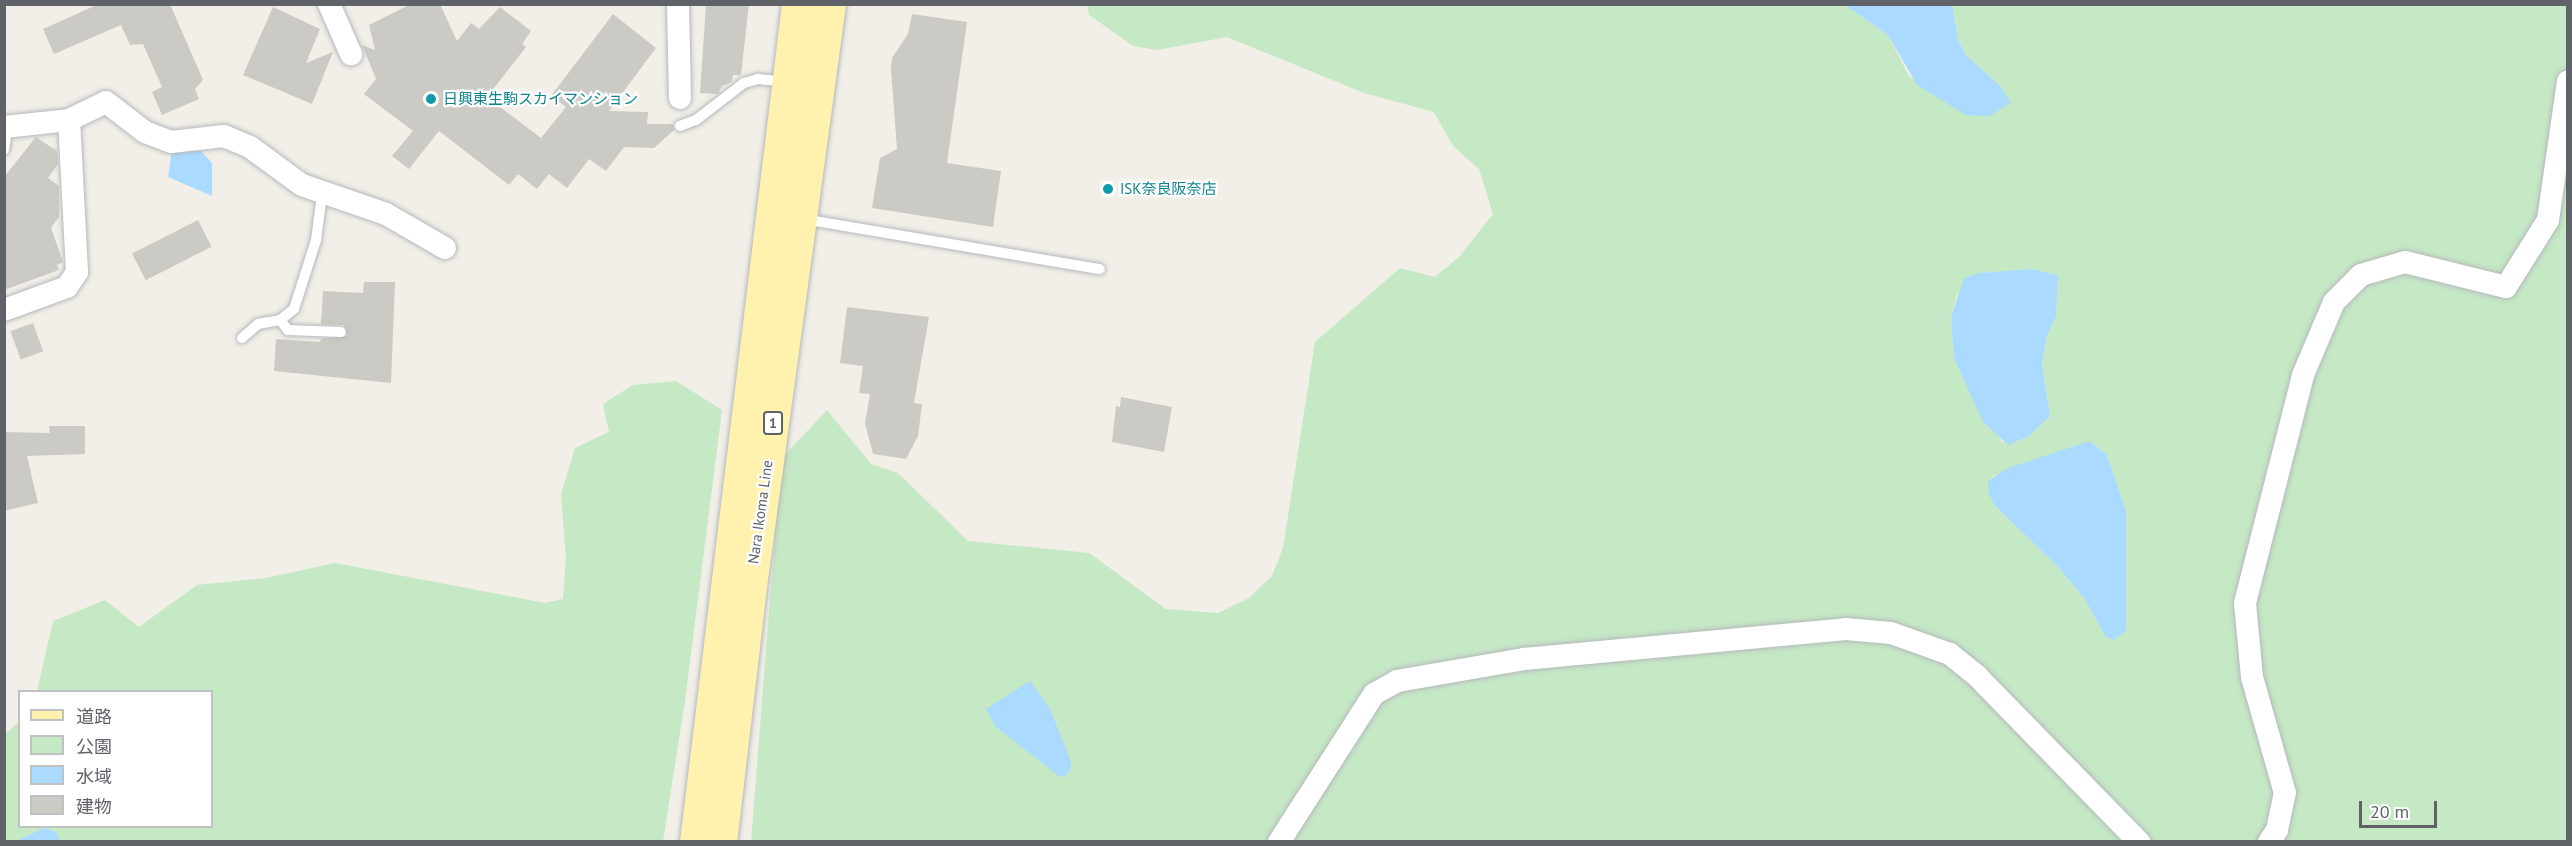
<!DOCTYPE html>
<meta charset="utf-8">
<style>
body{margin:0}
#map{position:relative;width:2572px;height:846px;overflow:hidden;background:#f1efe8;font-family:"PT Sans","Noto Sans JP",sans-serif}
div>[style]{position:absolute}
.green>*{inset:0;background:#c5e8c5}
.water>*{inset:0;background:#aadaff}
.building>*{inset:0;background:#cccac5;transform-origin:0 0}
.roads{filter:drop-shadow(0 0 2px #b5b8bc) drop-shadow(0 0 2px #b5b8bc)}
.lane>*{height:10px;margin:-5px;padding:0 5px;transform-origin:5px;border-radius:5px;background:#fff}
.street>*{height:22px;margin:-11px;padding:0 11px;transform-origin:11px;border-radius:11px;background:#fff}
.primary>*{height:33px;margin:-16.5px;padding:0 16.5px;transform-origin:16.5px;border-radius:16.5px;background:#fff2af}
.dots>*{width:16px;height:16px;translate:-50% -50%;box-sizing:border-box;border:3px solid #fff;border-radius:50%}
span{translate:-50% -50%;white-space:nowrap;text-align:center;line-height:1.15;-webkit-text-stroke:4.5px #fff;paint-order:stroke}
.shield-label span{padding:2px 4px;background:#fff;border:2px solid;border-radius:4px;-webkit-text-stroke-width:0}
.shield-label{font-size:14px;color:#5f6368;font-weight:700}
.culture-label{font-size:15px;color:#0d838f}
.left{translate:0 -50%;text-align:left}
.street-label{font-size:15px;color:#5f6368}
.frame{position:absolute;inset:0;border:6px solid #5f6368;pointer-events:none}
.legend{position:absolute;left:18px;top:690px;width:195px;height:138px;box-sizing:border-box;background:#fff;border:2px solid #bfc1c3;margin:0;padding:8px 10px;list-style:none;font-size:18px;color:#5f6368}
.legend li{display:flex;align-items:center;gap:12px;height:30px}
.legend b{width:30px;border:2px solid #bfc1c3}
.scale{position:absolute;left:2359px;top:801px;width:78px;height:27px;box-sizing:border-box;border:3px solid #5f6368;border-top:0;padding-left:8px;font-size:18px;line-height:21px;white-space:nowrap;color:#5f6368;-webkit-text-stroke:4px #fff;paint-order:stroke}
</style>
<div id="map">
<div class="green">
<i style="clip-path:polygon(evenodd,1087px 5px,1845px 5px,1888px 35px,1909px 76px,1966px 115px,1999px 85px,1966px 55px,1959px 42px,1952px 5px,2567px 5px,2567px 841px,751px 842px,781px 459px,827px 410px,871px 464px,898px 473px,968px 541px,1089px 553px,1166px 609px,1218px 613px,1249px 598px,1272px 576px,1283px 548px,1315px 342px,1400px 268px,1435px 277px,1459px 257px,1493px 214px,1479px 169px,1453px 146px,1434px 112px,1364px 93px,1227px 37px,1157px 50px,1133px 46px,1089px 15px,1087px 5px,2031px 269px,2058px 275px,2056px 317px,2047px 336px,2042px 363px,2050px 416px,2029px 436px,2002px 442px,1954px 358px,1951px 317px,1957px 295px,1979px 273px,2031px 269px,1087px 5px,2090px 441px,2107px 455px,2126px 511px,2126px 619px,2106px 637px,2084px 598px,2059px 568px,1995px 506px,1993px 476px,2090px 441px)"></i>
<i style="clip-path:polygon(676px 381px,722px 410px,685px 701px,663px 841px,5px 841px,4px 735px,19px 722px,20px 826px,212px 826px,212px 692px,37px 691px,53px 621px,105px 600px,139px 627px,197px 585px,266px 578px,335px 563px,545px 603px,563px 599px,566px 558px,561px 494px,575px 448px,609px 432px,603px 404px,633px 385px)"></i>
</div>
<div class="water">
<i style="clip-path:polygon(1845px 5px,1952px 5px,1959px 42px,1966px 55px,1999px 85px,2011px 102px,1990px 116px,1966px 115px,1917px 85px,1888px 35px)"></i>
<i style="clip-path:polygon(172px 151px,201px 151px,212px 163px,212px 196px,168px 177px)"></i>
<i style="clip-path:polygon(2031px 269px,2058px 275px,2056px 317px,2047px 336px,2042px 363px,2050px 416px,2029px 436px,2008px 445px,1983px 422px,1954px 358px,1951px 317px,1964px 278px,1979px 273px)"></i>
<i style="clip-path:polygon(2090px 441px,2107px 455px,2126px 511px,2126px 630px,2114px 640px,2106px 637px,2084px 598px,2059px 568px,1995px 506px,1989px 494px,1988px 481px,2008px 468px)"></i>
<i style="clip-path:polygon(1030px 681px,1050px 709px,1071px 762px,1070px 771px,1065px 776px,1060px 777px,995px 726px,986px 709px)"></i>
<i style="clip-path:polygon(44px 828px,56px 832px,60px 841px,17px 841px)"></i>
</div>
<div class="building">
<i style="clip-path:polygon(99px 4px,170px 4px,203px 80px,195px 89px,199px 99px,162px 115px,152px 92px,162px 87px,143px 44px,130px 45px,121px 25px,54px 54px,43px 29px)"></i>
<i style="clip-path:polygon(411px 4px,440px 4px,457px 41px,471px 23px,479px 29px,500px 7px,531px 31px,522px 44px,526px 47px,487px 97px,541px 138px,566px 107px,551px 96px,613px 14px,656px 48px,609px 111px,648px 112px,647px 124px,673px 124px,674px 130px,654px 148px,624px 147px,606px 171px,589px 159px,567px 188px,549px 174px,537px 189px,518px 174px,509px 185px,439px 131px,409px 169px,392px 156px,413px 131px,364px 94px,376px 79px,362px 45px,375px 50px,369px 25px)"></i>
<i style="clip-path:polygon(706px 4px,749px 4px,741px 75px,733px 75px,732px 82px,722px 86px,718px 94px,700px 93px)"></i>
<i style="clip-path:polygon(273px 7px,320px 29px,306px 63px,333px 52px,312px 104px,243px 75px)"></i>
<i style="clip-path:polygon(912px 14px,967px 22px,947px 163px,1001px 171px,993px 227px,872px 208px,880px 158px,897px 149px,891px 69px,892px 58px,908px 34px)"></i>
<i style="clip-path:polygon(36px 137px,57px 151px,58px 164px,48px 178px,59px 186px,59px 217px,51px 228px,63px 262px,57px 265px,59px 270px,4px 290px,4px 177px)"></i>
<i style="left:198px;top:220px;width:30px;height:74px;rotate:63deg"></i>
<i style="clip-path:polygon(364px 282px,395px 282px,391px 383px,274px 371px,276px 339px,320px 342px,321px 339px,347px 336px,344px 325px,321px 324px,323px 291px,363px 293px)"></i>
<i style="clip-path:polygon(847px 307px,929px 317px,914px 403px,922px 404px,918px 436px,906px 459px,873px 454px,865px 423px,870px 394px,859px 393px,863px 366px,840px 363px)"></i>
<i style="left:33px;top:323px;width:30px;height:24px;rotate:70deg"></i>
<i style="clip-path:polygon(1121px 397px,1172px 407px,1164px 452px,1112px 442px,1116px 406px,1120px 407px)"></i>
<i style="clip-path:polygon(49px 426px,85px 426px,85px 454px,27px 456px,38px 503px,4px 511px,4px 432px,50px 433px)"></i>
</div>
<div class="roads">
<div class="lane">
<i style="left:680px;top:126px;width:17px;rotate:-21deg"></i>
<i style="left:696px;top:120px;width:61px;rotate:-37.6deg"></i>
<i style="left:744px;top:83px;width:15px;rotate:-16deg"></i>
<i style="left:758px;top:79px;width:27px;rotate:6deg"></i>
<i style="left:4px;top:150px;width:22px;rotate:-82deg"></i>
<i style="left:803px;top:219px;width:301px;rotate:9.6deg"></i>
<i style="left:280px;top:320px;width:13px;rotate:51deg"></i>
<i style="left:288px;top:330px;width:53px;rotate:2.2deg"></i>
<i style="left:242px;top:338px;width:21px;rotate:-41deg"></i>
<i style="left:258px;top:324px;width:22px;rotate:-10deg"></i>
<i style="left:280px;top:320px;width:18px;rotate:-38deg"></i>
<i style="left:294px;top:309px;width:72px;rotate:-72.3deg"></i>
<i style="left:316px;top:240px;width:45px;rotate:-82.4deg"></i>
</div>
<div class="street">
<i style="left:329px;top:4px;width:55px;rotate:66.3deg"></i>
<i style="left:678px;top:4px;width:94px;rotate:88.8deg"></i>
<i style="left:4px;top:127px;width:65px;rotate:-6.1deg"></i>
<i style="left:69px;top:120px;width:41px;rotate:-25.9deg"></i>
<i style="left:106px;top:102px;width:49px;rotate:37.6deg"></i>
<i style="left:145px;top:132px;width:28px;rotate:21deg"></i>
<i style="left:171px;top:142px;width:53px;rotate:-6.5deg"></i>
<i style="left:224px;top:136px;width:28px;rotate:23deg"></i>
<i style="left:250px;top:147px;width:64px;rotate:36.2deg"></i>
<i style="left:302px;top:185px;width:89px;rotate:19deg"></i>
<i style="left:386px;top:214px;width:68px;rotate:30deg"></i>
<i style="left:4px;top:310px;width:67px;rotate:-20.1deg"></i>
<i style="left:67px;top:287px;width:18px;rotate:-56deg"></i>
<i style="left:77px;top:272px;width:152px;rotate:-93deg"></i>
<i style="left:1279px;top:842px;width:176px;rotate:-57.3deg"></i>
<i style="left:1374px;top:694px;width:26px;rotate:-29deg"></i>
<i style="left:1397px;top:681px;width:129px;rotate:-9.8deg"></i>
<i style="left:1524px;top:659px;width:323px;rotate:-5.3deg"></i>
<i style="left:1846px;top:629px;width:45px;rotate:5.1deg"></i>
<i style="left:1891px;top:633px;width:63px;rotate:19.6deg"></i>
<i style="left:1950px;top:654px;width:36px;rotate:39deg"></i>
<i style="left:1978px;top:677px;width:231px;rotate:45.7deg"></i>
<i style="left:2269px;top:842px;width:14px;rotate:-56deg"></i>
<i style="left:2277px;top:830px;width:38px;rotate:-78deg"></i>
<i style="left:2285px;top:793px;width:121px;rotate:-105.9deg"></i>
<i style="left:2252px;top:677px;width:74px;rotate:-95.4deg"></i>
<i style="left:2245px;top:603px;width:235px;rotate:-75.7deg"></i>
<i style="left:2303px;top:375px;width:79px;rotate:-67deg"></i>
<i style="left:2334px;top:302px;width:38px;rotate:-45deg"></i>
<i style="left:2361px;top:275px;width:46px;rotate:-16.5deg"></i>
<i style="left:2405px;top:262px;width:104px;rotate:13.9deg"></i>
<i style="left:2506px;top:287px;width:79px;rotate:-57.9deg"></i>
<i style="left:2548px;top:220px;width:140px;rotate:-81.8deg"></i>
</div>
<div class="primary">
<i style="left:696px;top:842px;width:844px;rotate:-83.06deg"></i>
<i style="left:720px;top:842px;width:273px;rotate:-83.3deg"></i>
<i style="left:752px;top:571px;width:572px;rotate:-82.27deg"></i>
</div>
</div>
<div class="dots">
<i style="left:431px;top:99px;background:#0f9aa8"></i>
<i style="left:1108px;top:189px;background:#0f9aa8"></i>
</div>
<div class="shield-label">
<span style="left:773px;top:423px">1</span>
</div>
<div class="culture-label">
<span class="left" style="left:443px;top:99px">日興東生駒スカイマンション</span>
<span class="left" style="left:1120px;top:189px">ISK奈良阪奈店</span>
</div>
<div class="street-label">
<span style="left:760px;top:512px;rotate:-82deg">Nara Ikoma Line</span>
</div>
<div class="frame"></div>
<ul class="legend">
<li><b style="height:8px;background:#fff2af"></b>道路</li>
<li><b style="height:16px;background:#c5e8c5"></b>公園</li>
<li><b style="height:16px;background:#aadaff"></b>水域</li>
<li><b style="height:16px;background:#cccac5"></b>建物</li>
</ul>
<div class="scale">20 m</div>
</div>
